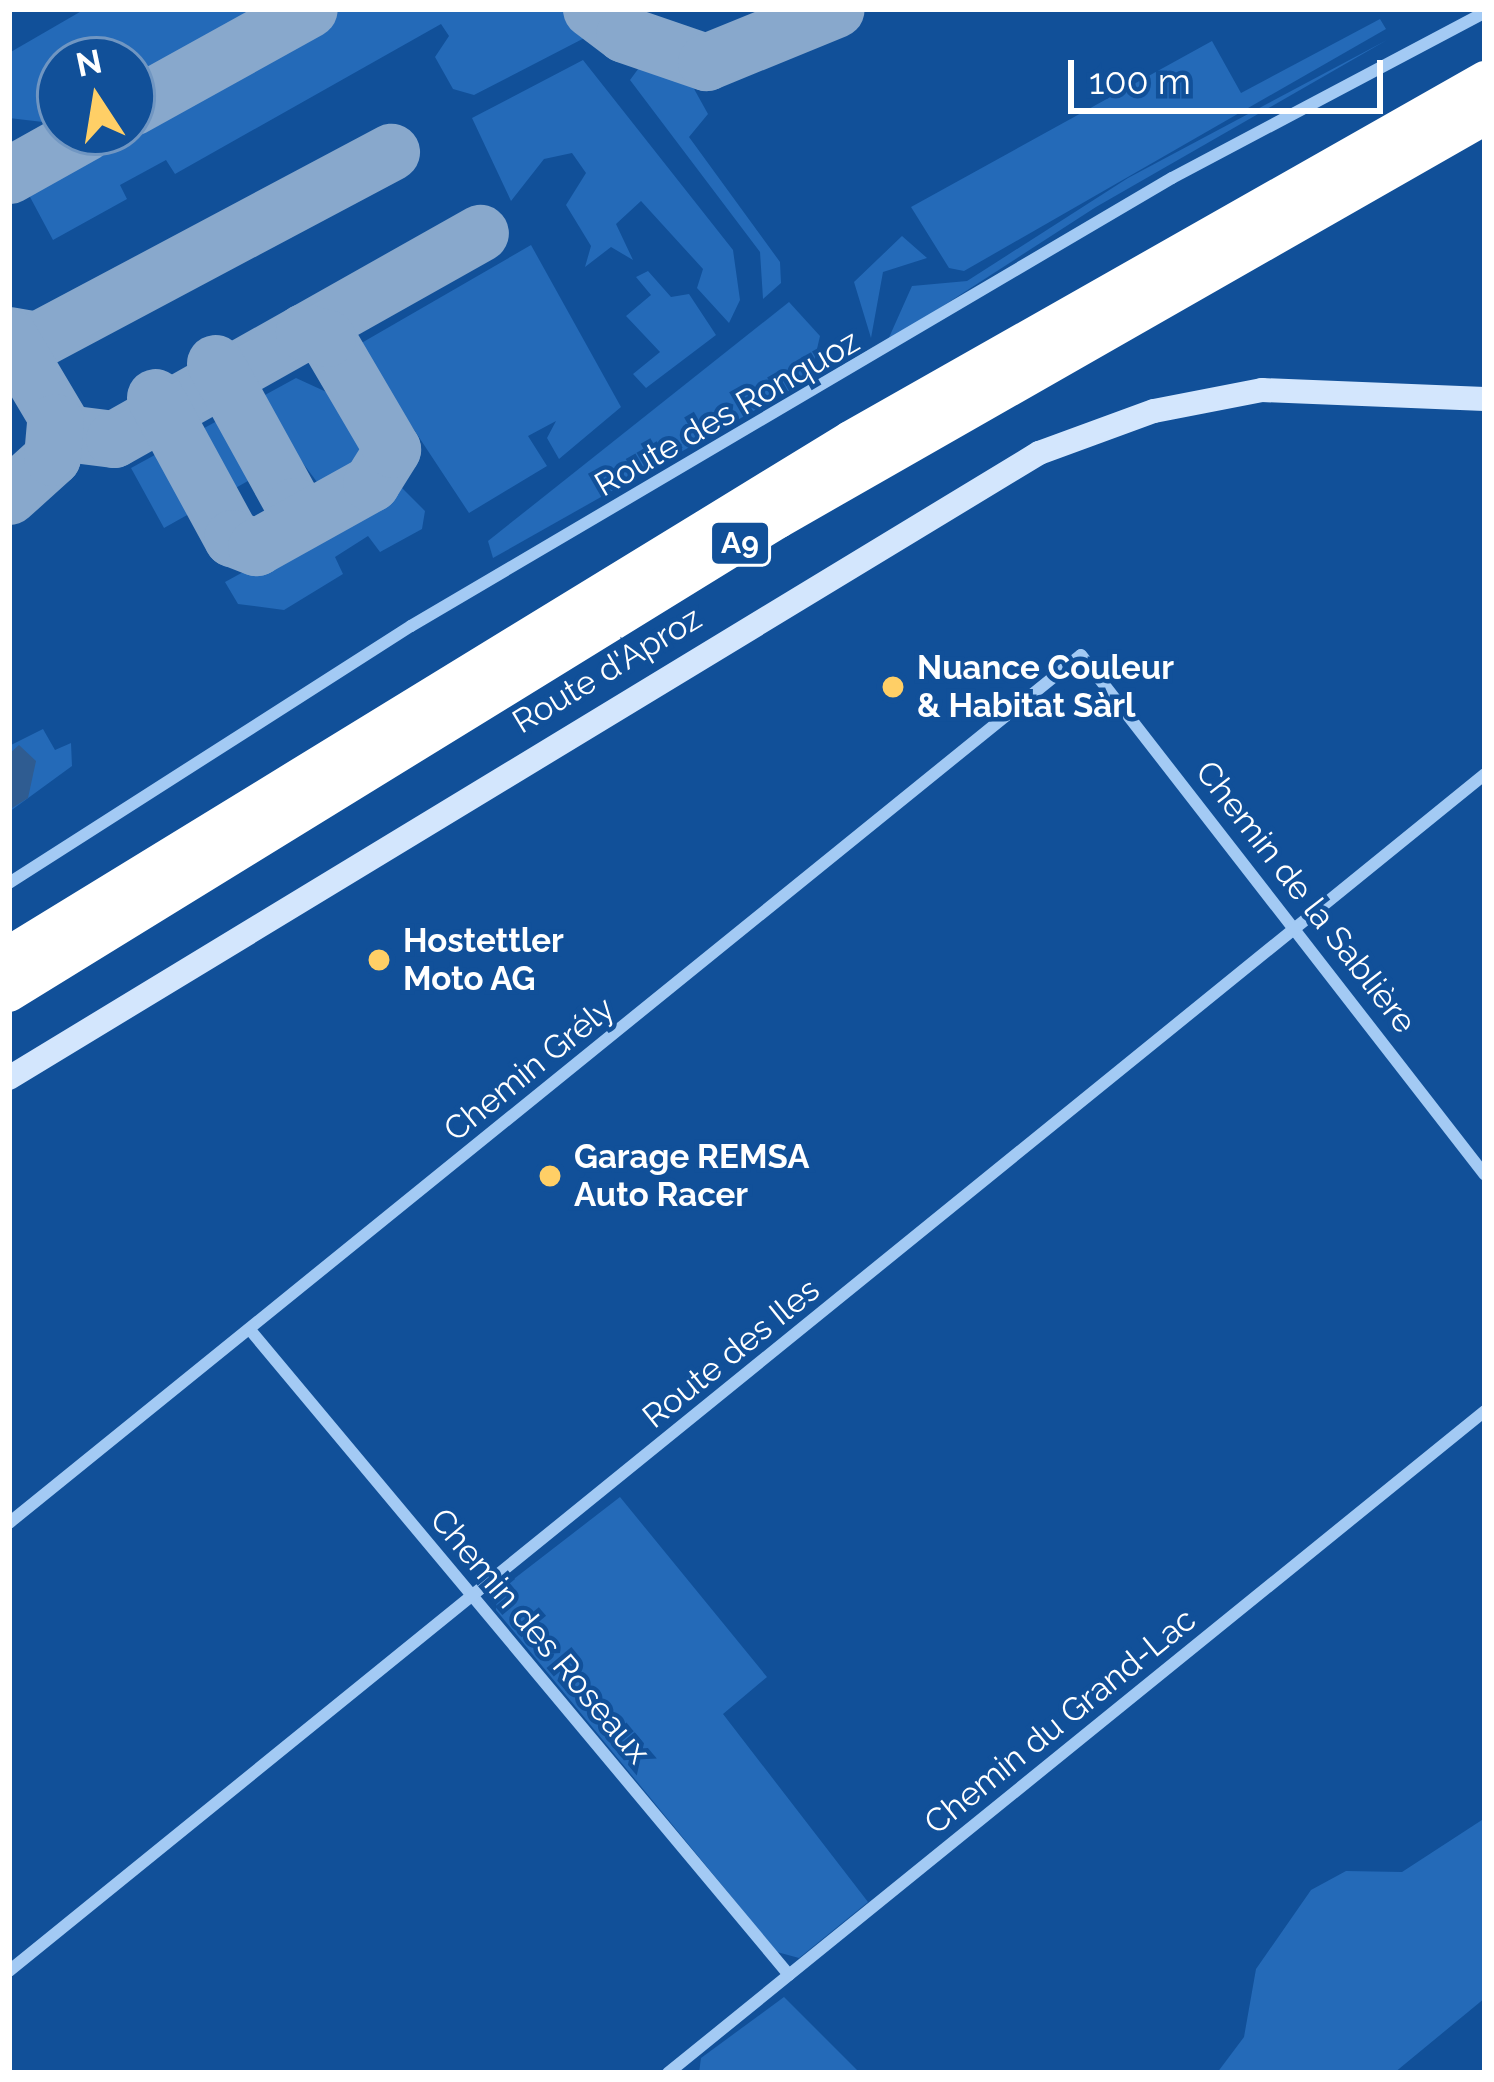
<!DOCTYPE html>
<meta charset="utf-8">
<style>
body{margin:0}
#map{position:relative;width:1494px;height:2082px;overflow:hidden;background:#115099;font-family:Raleway,sans-serif}
div>[style]{position:absolute}
.green>*{inset:0;background:#246ab8}
.water>*{inset:0;background:#2f5c91}
.taxiway>*{height:57px;margin:-28.5px;padding:0 28.5px;transform-origin:28.5px;border-radius:28.5px;background:#88a8cc}
.street>*{height:12px;margin:-6px;padding:0 6px;transform-origin:6px;border-radius:6px;background:#a3caf4}
.secondary>*{height:24px;margin:-12px;padding:0 12px;transform-origin:12px;border-radius:12px;background:#d3e6fd}
.highway>*{height:36px;margin:-18px;padding:0 18px;transform-origin:18px;border-radius:18px;background:#fff}
.dots>*{width:33px;height:33px;translate:-50% -50%;box-sizing:border-box;border:6px solid #115099;border-radius:50%}
span{translate:-50% -50%;white-space:nowrap;text-align:center;line-height:1.15;-webkit-text-stroke:9px #115099;paint-order:stroke}
.shield-label span{padding:3px 9px;background:#115099;border:3px solid;border-radius:9px;-webkit-text-stroke-width:0}
.shield-label{font-size:30px;color:#fff;font-weight:700}
.street-label{font-size:33px;color:#fff}
.poi-label{font-size:33px;color:#fff;font-weight:700}
.left{translate:0 -50%;text-align:left}
.frame{position:absolute;inset:0;border:12px solid #fff;pointer-events:none}
.north{position:absolute;left:36px;top:36px;width:120px;height:120px;box-sizing:border-box;background:#115099;border:3px solid #7096c2;border-radius:50%;rotate:348deg;font-size:33px;font-weight:700;line-height:48px;text-align:center;color:#fff}
.north::after{content:'';display:block;margin:auto;width:42px;height:54px;background:#ffcf66;clip-path:polygon(50% 0,100% 100%,50% 72%,0 100%)}
.scale{position:absolute;left:1068px;top:60px;width:315px;height:54px;box-sizing:border-box;border:6px solid #fff;border-top:0;padding-left:15px;font-size:36px;line-height:42px;white-space:nowrap;color:#fff;-webkit-text-stroke:9px #115099;paint-order:stroke}
</style>
<div id="map">
<div class="green">
<i style="clip-path:polygon(85px 9px,278px 9px,132px 91px,132px 60px,60px 60px,60px 124px,9px 118px,9px 53px)"></i>
<i style="clip-path:polygon(339px 9px,579px 9px,596px 32px,474px 95px,453px 89px,435px 57px,449px 36px,441px 24px,175px 174px,166px 160px,120px 185px,127px 199px,53px 240px,30px 197px,37px 174px,111px 132px,132px 132px,132px 121px)"></i>
<i style="clip-path:polygon(1380px 19px,1386px 29px,964px 271px,949px 268px,911px 207px,1212px 41px,1241px 93px)"></i>
<i style="clip-path:polygon(1387px 40px,1096px 207px,887px 342px,912px 286px,967px 281px,1128px 178px)"></i>
<i style="clip-path:polygon(647px 57px,688px 78px,708px 114px,689px 137px,780px 262px,781px 283px,763px 299px,760px 252px,630px 80px)"></i>
<i style="clip-path:polygon(583px 60px,733px 250px,740px 300px,729px 323px,697px 288px,703px 269px,641px 201px,616px 224px,633px 260px,611px 247px,585px 267px,591px 246px,566px 205px,586px 173px,572px 153px,544px 159px,511px 201px,472px 118px)"></i>
<i style="clip-path:polygon(902px 236px,927px 258px,883px 272px,871px 338px,854px 282px)"></i>
<i style="clip-path:polygon(531px 245px,621px 407px,559px 459px,547px 438px,556px 421px,528px 436px,547px 466px,469px 513px,358px 345px)"></i>
<i style="clip-path:polygon(648px 271px,671px 297px,689px 294px,716px 335px,646px 388px,633px 374px,660px 352px,626px 316px,651px 295px,636px 277px)"></i>
<i style="clip-path:polygon(789px 302px,820px 336px,810px 379px,493px 558px,488px 541px)"></i>
<i style="clip-path:polygon(296px 378px,346px 401px,366px 439px,361px 467px,317px 482px,296px 454px,164px 528px,131px 468px)"></i>
<i style="clip-path:polygon(400px 486px,425px 511px,422px 529px,380px 552px,368px 536px,335px 557px,343px 574px,284px 610px,238px 604px,225px 582px)"></i>
<i style="clip-path:polygon(43px 729px,55px 750px,71px 743px,72px 766px,9px 812px,9px 746px)"></i>
<i style="clip-path:polygon(620px 1497px,767px 1677px,723px 1714px,868px 1902px,799px 1958px,777px 1952px,496px 1610px,497px 1592px)"></i>
<i style="clip-path:polygon(1485px 1818px,1485px 1998px,1394px 2073px,1217px 2073px,1244px 2037px,1256px 1969px,1311px 1890px,1346px 1871px,1402px 1872px)"></i>
<i style="clip-path:polygon(784px 1997px,860px 2073px,699px 2073px,701px 2058px)"></i>
</div>
<div class="water">
<i style="clip-path:polygon(19px 745px,36px 761px,28px 798px,9px 810px,9px 754px)"></i>
</div>
<div class="taxiway">
<i style="left:591px;top:9px;width:41px;rotate:37.1deg"></i>
<i style="left:624px;top:34px;width:87px;rotate:18.9deg"></i>
<i style="left:706px;top:62px;width:140px;rotate:-22.2deg"></i>
<i style="left:132px;top:107px;width:202px;rotate:-29deg"></i>
<i style="left:9px;top:175px;width:88px;rotate:-29.2deg"></i>
<i style="left:9px;top:335px;width:28px;rotate:10deg"></i>
<i style="left:37px;top:340px;width:401px;rotate:-28deg"></i>
<i style="left:9px;top:337px;width:112px;rotate:59.3deg"></i>
<i style="left:66px;top:433px;width:48px;rotate:7.1deg"></i>
<i style="left:114px;top:439px;width:420px;rotate:-29.4deg"></i>
<i style="left:215px;top:363px;width:163px;rotate:61.1deg"></i>
<i style="left:294px;top:506px;width:23px;rotate:18deg"></i>
<i style="left:155px;top:397px;width:161px;rotate:61.4deg"></i>
<i style="left:232px;top:538px;width:26px;rotate:21deg"></i>
<i style="left:256px;top:547px;width:132px;rotate:-29.1deg"></i>
<i style="left:371px;top:483px;width:40px;rotate:-58deg"></i>
<i style="left:392px;top:449px;width:129px;rotate:-120.4deg"></i>
<i style="left:327px;top:338px;width:24px;rotate:-165deg"></i>
<i style="left:9px;top:496px;width:58px;rotate:-42.2deg"></i>
<i style="left:52px;top:457px;width:35px;rotate:-85deg"></i>
</div>
<div class="street">
<i style="left:9px;top:883px;width:477px;rotate:-32.6deg"></i>
<i style="left:411px;top:626px;width:883px;rotate:-30.49deg"></i>
<i style="left:1172px;top:178px;width:354px;rotate:-27.9deg"></i>
<i style="left:251px;top:1331px;width:839px;rotate:50.12deg"></i>
<i style="left:9px;top:1523px;width:1379px;rotate:-39deg"></i>
<i style="left:1081px;top:655px;width:658px;rotate:52.16deg"></i>
<i style="left:9px;top:1971px;width:1900px;rotate:-39.04deg"></i>
<i style="left:668px;top:2073px;width:1052px;rotate:-39.02deg"></i>
</div>
<div class="secondary">
<i style="left:9px;top:1078px;width:1205px;rotate:-31.25deg"></i>
<i style="left:1039px;top:453px;width:122px;rotate:-20.1deg"></i>
<i style="left:1154px;top:411px;width:110px;rotate:-11deg"></i>
<i style="left:1262px;top:390px;width:223px;rotate:2.3deg"></i>
</div>
<div class="highway">
<i style="left:9px;top:954px;width:986px;rotate:-31.48deg"></i>
<i style="left:850px;top:439px;width:730px;rotate:-29.55deg"></i>
<i style="left:9px;top:994px;width:904px;rotate:-31.62deg"></i>
<i style="left:779px;top:520px;width:813px;rotate:-29.72deg"></i>
</div>
<div class="dots">
<i style="left:893px;top:687px;background:#ffcf66"></i>
<i style="left:379px;top:960px;background:#ffcf66"></i>
<i style="left:550px;top:1176px;background:#ffcf66"></i>
</div>
<div class="shield-label">
<span style="left:740px;top:543px">A9</span>
</div>
<div class="street-label">
<span style="left:727px;top:413px;rotate:-30deg">Route des Ronquoz</span>
<span style="left:607px;top:670px;rotate:-31deg">Route d'Aproz</span>
<span style="left:1306px;top:897px;rotate:52deg">Chemin de la Sablière</span>
<span style="left:529px;top:1069px;rotate:-39deg">Chemin Grély</span>
<span style="left:731px;top:1353px;rotate:-39deg">Route des Iles</span>
<span style="left:540px;top:1636px;rotate:50deg">Chemin des Roseaux</span>
<span style="left:1060px;top:1721px;rotate:-39deg">Chemin du Grand-Lac</span>
</div>
<div class="poi-label">
<span class="left" style="left:917px;top:687px">Nuance Couleur<br>&amp; Habitat Sàrl</span>
<span class="left" style="left:403px;top:960px">Hostettler<br>Moto AG</span>
<span class="left" style="left:574px;top:1176px">Garage REMSA<br>Auto Racer</span>
</div>
<div class="frame"></div>
<div class="north">N</div>
<div class="scale">100 m</div>
</div>
